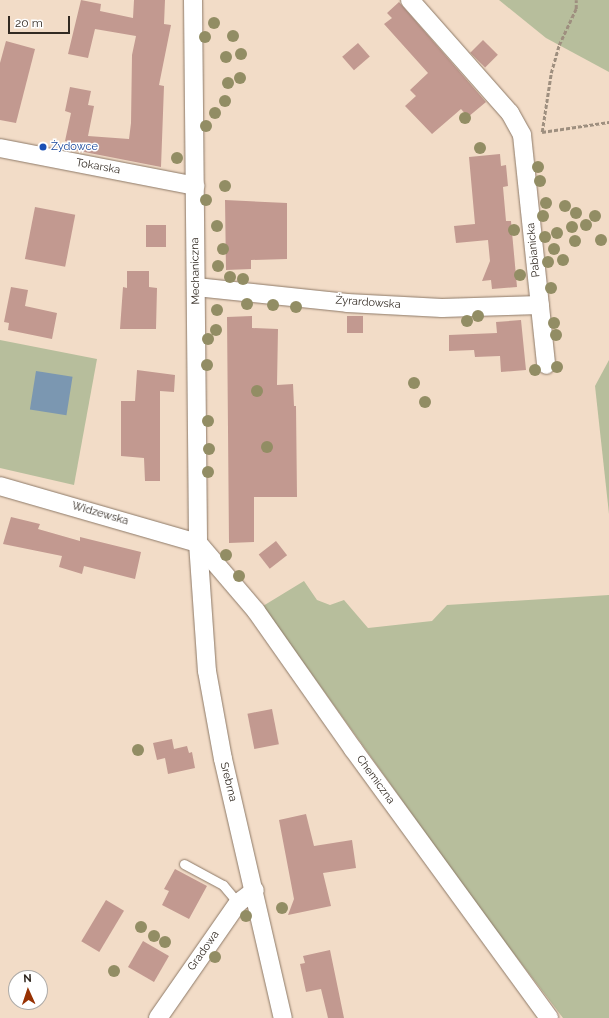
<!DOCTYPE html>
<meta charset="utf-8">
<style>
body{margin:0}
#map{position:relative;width:609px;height:1018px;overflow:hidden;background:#f2dcc7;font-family:Raleway,sans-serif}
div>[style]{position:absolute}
.green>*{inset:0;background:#b7be9c}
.water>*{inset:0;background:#7b97b1;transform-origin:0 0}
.building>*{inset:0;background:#c29990;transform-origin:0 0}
.path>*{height:2.5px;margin-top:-1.25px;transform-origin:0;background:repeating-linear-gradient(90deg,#9e8f7f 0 4px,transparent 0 6px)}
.roads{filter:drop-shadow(0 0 1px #8d7967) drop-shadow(0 0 1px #8d7967)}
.service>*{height:9px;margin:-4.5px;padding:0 4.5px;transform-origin:4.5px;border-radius:4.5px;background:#fff}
.minor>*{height:18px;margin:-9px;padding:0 9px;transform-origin:9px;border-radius:9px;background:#fff}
.trees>*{width:12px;height:12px;margin:-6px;border-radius:50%;background:#928d64}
.dots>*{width:11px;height:11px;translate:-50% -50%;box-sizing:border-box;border:2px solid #fff;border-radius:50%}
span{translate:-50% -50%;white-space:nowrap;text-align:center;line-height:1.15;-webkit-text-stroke:3px #fff;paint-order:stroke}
.transit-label{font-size:11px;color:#164399}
.left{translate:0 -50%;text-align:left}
.street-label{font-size:11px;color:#322a22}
.north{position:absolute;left:8px;top:970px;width:40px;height:40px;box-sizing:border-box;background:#fff;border:1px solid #adaaa7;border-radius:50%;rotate:357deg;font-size:11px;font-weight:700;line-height:16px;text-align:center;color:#322a22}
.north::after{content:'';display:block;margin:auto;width:14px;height:18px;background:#973103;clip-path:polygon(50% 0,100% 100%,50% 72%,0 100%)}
.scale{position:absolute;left:8px;top:16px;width:62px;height:18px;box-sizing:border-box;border:2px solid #322a22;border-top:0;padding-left:5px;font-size:12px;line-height:14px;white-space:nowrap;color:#322a22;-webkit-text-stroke:3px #fff;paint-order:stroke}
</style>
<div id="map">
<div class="green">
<i style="clip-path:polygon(499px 0,609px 0,609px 72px,546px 38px)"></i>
<i style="clip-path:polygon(0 340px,97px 359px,74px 485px,0 468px)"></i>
<i style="clip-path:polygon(609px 360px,609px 514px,595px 386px)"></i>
<i style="clip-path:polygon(304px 581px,317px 600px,330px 605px,344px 600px,368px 628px,432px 621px,447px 605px,609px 595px,609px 1018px,563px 1018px,482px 912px,263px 606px)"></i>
</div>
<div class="water">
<i style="left:36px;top:371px;width:37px;height:39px;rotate:9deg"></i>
</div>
<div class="building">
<i style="clip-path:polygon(81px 0,101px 4px,100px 11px,133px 18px,134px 0,165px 0,164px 24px,171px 25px,159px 85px,164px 86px,161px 167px,69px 149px,70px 142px,65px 141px,71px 113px,65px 111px,70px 87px,91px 91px,88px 105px,94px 106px,88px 136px,129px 139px,131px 123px,132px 55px,136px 36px,95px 29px,88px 58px,68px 54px)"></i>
<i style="clip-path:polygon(399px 2px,486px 102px,468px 117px,461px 109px,432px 134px,405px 106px,416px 96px,410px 90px,428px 73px,384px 24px,392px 18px,387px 13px)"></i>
<i style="left:483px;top:40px;width:21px;height:18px;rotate:45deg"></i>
<i style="clip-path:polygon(6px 41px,35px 49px,16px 123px,0 120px,0 63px)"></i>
<i style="left:358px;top:43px;width:18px;height:21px;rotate:49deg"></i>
<i style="clip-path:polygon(500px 154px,501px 166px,506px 165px,508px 186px,503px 187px,506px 221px,511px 221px,517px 287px,492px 289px,491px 280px,482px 281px,490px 261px,488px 240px,456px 243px,454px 226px,475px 224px,469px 157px)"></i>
<i style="clip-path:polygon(225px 200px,287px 203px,287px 259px,251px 260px,251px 269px,226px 270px)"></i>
<i style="left:35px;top:207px;width:41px;height:53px;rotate:11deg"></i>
<i style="left:146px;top:225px;width:20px;height:22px"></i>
<i style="clip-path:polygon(127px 271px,149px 271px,149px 287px,157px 288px,156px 329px,120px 329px,123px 287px,127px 288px)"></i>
<i style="clip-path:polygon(11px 287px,28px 290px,25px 306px,57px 313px,52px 339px,8px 330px,9px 323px,4px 322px)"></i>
<i style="clip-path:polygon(252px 316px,252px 328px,278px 329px,277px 385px,293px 384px,294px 406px,296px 406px,297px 497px,254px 497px,254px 542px,229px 543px,227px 317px)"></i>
<i style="left:347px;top:316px;width:16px;height:17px"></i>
<i style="clip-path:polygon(521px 320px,526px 370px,501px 372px,500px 356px,475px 357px,474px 350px,449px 351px,449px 335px,497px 333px,496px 322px)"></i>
<i style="clip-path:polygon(137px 370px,175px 375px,174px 392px,160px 391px,160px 481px,145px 481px,144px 458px,121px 456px,121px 401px,135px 401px)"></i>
<i style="clip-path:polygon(11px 517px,40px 524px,38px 529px,80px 541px,80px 537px,141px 552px,135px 579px,84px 566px,82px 574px,59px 567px,62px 556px,3px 544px)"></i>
<i style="left:276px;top:541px;width:18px;height:22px;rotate:52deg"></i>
<i style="left:272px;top:709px;width:36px;height:25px;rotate:79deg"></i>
<i style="clip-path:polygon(172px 739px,174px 749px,187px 746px,189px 753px,192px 752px,195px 768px,168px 774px,165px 758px,157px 760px,153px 743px)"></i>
<i style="clip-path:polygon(306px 814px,314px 846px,352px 840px,356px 868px,323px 873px,331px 906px,288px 915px,294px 899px,279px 820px)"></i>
<i style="clip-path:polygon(175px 869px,207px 886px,189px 919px,162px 905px,169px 891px,164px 889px)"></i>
<i style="left:106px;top:900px;width:21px;height:48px;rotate:31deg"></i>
<i style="left:143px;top:941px;width:30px;height:30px;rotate:30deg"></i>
<i style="clip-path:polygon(330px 950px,344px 1018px,328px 1018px,321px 989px,306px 992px,300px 964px,305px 963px,303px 956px)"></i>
</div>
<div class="path">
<i style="left:542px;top:132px;width:60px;rotate:-81.3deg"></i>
<i style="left:551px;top:73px;width:29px;rotate:-74deg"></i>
<i style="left:559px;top:45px;width:40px;rotate:-65deg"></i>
<i style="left:576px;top:9px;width:9px;rotate:-90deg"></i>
<i style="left:542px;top:132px;width:68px;rotate:-8.5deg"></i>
</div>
<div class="roads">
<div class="service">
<i style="left:184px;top:864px;width:44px;rotate:28.3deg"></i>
<i style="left:223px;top:885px;width:23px;rotate:50deg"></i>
</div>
<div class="minor">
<i style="left:193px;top:0;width:543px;rotate:89.47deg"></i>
<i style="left:198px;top:543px;width:128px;rotate:86deg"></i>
<i style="left:207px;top:671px;width:89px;rotate:79.7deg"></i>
<i style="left:223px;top:759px;width:266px;rotate:77deg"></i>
<i style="left:410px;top:0;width:151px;rotate:48.5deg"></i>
<i style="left:510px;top:113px;width:25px;rotate:61deg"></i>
<i style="left:522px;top:135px;width:231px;rotate:84deg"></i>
<i style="left:0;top:148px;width:199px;rotate:11deg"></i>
<i style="left:196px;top:287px;width:152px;rotate:6deg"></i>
<i style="left:347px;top:303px;width:95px;rotate:3deg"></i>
<i style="left:442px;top:308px;width:98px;rotate:-1.8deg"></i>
<i style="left:0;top:486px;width:206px;rotate:16.1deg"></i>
<i style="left:198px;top:543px;width:89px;rotate:49.5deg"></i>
<i style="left:256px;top:611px;width:169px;rotate:54.9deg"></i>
<i style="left:353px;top:749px;width:333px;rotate:53.9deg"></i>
<i style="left:158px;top:1018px;width:140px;rotate:-55.2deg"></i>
<i style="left:238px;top:903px;width:21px;rotate:-37deg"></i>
</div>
</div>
<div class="trees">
<i style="left:214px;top:23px"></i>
<i style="left:233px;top:36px"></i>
<i style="left:205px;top:37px"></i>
<i style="left:241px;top:54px"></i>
<i style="left:226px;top:57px"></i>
<i style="left:240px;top:78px"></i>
<i style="left:228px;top:83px"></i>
<i style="left:225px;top:101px"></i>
<i style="left:215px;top:113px"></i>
<i style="left:465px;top:118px"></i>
<i style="left:206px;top:126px"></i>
<i style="left:480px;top:148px"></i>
<i style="left:177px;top:158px"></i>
<i style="left:538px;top:167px"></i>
<i style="left:540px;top:181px"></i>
<i style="left:225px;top:186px"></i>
<i style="left:206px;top:200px"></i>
<i style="left:546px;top:203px"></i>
<i style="left:565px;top:206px"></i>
<i style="left:576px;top:213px"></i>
<i style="left:543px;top:216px"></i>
<i style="left:595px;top:216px"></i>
<i style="left:586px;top:225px"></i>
<i style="left:217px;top:226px"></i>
<i style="left:572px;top:227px"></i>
<i style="left:514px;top:230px"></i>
<i style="left:557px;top:233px"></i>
<i style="left:545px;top:237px"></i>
<i style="left:601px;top:240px"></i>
<i style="left:575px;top:241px"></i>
<i style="left:223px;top:249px"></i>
<i style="left:554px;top:249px"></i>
<i style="left:563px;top:260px"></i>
<i style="left:548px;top:262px"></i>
<i style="left:218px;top:266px"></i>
<i style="left:520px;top:275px"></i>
<i style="left:230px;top:277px"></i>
<i style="left:243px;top:279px"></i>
<i style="left:551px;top:288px"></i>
<i style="left:247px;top:304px"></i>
<i style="left:273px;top:305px"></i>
<i style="left:296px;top:307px"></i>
<i style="left:217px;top:310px"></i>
<i style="left:478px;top:316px"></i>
<i style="left:467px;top:321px"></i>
<i style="left:554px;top:323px"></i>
<i style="left:216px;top:330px"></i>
<i style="left:556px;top:335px"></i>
<i style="left:208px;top:339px"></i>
<i style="left:207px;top:365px"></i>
<i style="left:557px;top:367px"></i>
<i style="left:535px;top:370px"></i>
<i style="left:414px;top:383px"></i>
<i style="left:257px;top:391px"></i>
<i style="left:425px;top:402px"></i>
<i style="left:208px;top:421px"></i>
<i style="left:267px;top:447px"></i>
<i style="left:209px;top:449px"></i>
<i style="left:208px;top:472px"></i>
<i style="left:226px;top:555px"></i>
<i style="left:239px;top:576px"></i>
<i style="left:138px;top:750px"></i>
<i style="left:282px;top:908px"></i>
<i style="left:246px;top:916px"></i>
<i style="left:141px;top:927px"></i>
<i style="left:154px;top:936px"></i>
<i style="left:165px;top:942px"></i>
<i style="left:215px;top:957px"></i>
<i style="left:114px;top:971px"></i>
</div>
<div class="dots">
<i style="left:43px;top:147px;background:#1a4fb4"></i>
</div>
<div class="transit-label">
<span class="left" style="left:51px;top:147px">Żydowce</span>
</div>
<div class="street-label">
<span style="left:98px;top:167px;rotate:10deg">Tokarska</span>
<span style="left:534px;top:250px;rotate:-96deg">Pabianicka</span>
<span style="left:196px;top:271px;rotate:-91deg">Mechaniczna</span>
<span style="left:368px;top:303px;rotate:4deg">Żyrardowska</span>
<span style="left:100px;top:514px;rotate:16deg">Widzewska</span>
<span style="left:375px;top:780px;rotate:54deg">Chemiczna</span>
<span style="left:228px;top:782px;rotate:76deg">Srebrna</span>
<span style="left:204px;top:951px;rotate:-55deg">Gradowa</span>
</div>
<div class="north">N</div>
<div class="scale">20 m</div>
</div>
